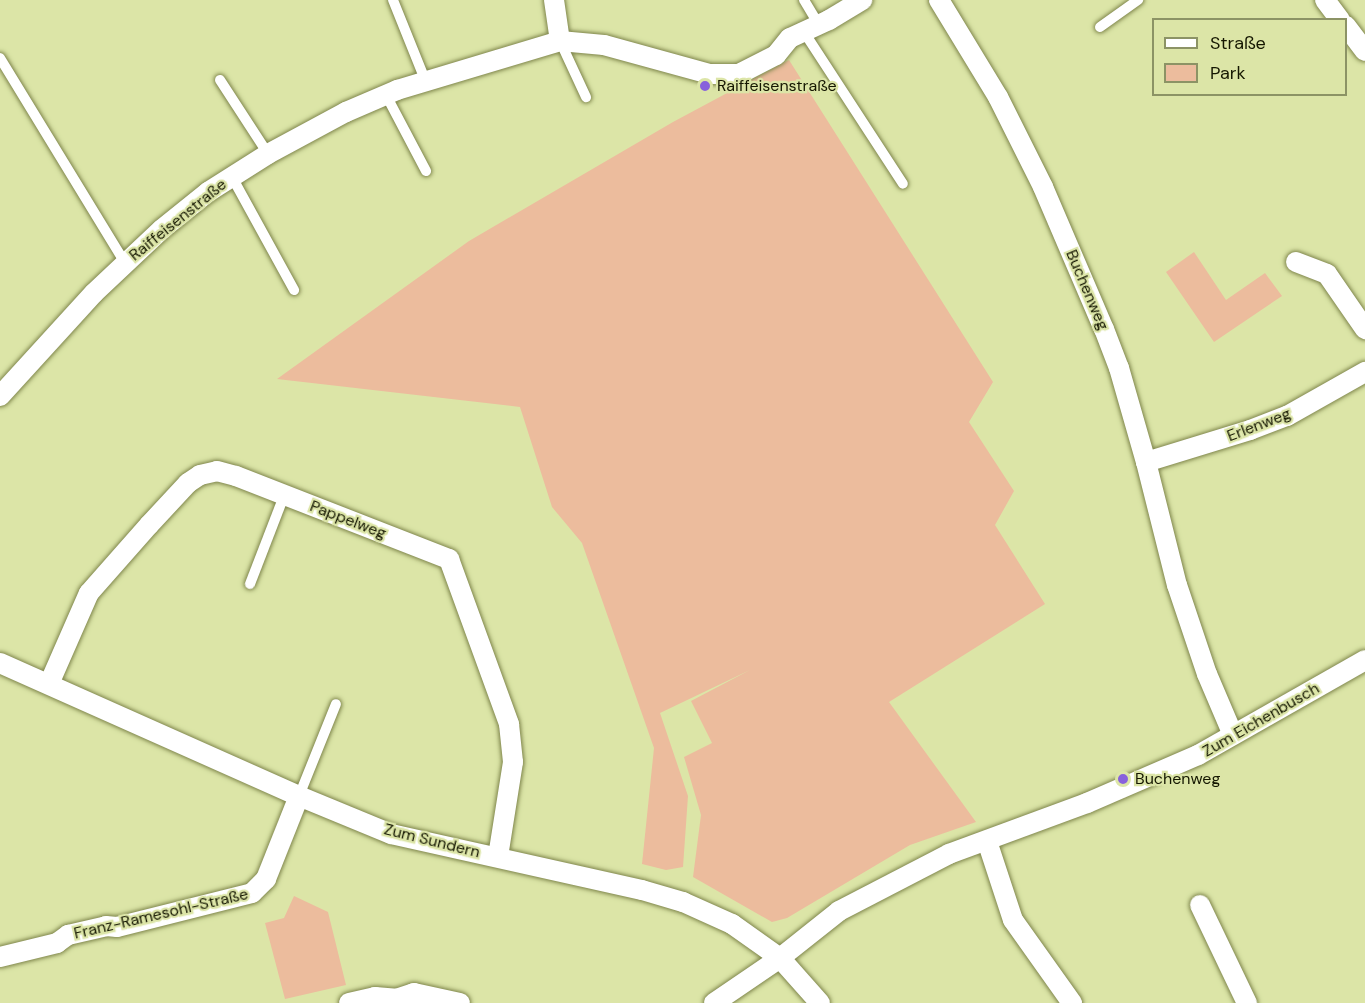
<!DOCTYPE html>
<meta charset="utf-8">
<style>
body{margin:0}
#map{position:relative;width:1365px;height:1003px;overflow:hidden;background:#dce5a7;font-family:"DM Sans",sans-serif}
div>[style]{position:absolute}
.green>*{inset:0;background:#ecbc9d}
.roads{filter:drop-shadow(0 0 2px #7f864c) drop-shadow(0 0 2px #7f864c)}
.lane>*{height:10px;margin:-5px;padding:0 5px;transform-origin:5px;border-radius:5px;background:#fff}
.street>*{height:20px;margin:-10px;padding:0 10px;transform-origin:10px;border-radius:10px;background:#fff}
.dots>*{width:16px;height:16px;translate:-50% -50%;box-sizing:border-box;border:3px solid #dce5a7;border-radius:50%}
span{translate:-50% -50%;white-space:nowrap;text-align:center;line-height:1.15;-webkit-text-stroke:4.5px #dce5a7;paint-order:stroke}
.poi-label{font-size:16px;color:#151701}
.left{translate:0 -50%;text-align:left}
.street-label{font-size:16px;color:#151701}
.legend{position:absolute;left:1152px;top:18px;width:195px;height:78px;box-sizing:border-box;background:#dce5a7;border:2px solid #8c9365;margin:0;padding:8px 10px;list-style:none;font-size:18px;color:#151701}
.legend li{display:flex;align-items:center;gap:12px;height:30px}
.legend b{width:30px;border:2px solid #8c9365}
</style>
<div id="map">
<div class="green">
<i style="clip-path:polygon(789px 60px,993px 382px,969px 422px,1014px 491px,995px 525px,1045px 604px,889px 702px,976px 822px,910px 845px,787px 918px,772px 922px,693px 877px,701px 815px,684px 757px,712px 743px,691px 701px,750px 670px,660px 713px,688px 796px,683px 867px,666px 870px,642px 864px,654px 748px,582px 543px,552px 507px,520px 407px,277px 379px,469px 241px,673px 122px)"></i>
<i style="clip-path:polygon(1194px 252px,1226px 300px,1265px 273px,1282px 296px,1214px 342px,1166px 272px)"></i>
<i style="clip-path:polygon(294px 896px,328px 912px,346px 985px,285px 999px,265px 923px,284px 918px)"></i>
</div>
<div class="roads">
<div class="lane">
<i style="left:393px;top:0;width:88px;rotate:68.1deg"></i>
<i style="left:804px;top:0;width:29px;rotate:59deg"></i>
<i style="left:1100px;top:27px;width:47px;rotate:-35.4deg"></i>
<i style="left:804px;top:32px;width:181px;rotate:56.9deg"></i>
<i style="left:560px;top:41px;width:62px;rotate:65.1deg"></i>
<i style="left:0;top:58px;width:240px;rotate:58.6deg"></i>
<i style="left:220px;top:80px;width:88px;rotate:57deg"></i>
<i style="left:386px;top:95px;width:86px;rotate:62.2deg"></i>
<i style="left:232px;top:177px;width:129px;rotate:61.2deg"></i>
<i style="left:250px;top:584px;width:94px;rotate:-68.9deg"></i>
<i style="left:299px;top:796px;width:99px;rotate:-68.1deg"></i>
</div>
<div class="street">
<i style="left:554px;top:0;width:41px;rotate:81.7deg"></i>
<i style="left:939px;top:0;width:114px;rotate:58.7deg"></i>
<i style="left:998px;top:97px;width:101px;rotate:63.4deg"></i>
<i style="left:1043px;top:187px;width:155px;rotate:66.8deg"></i>
<i style="left:1104px;top:329px;width:42px;rotate:69deg"></i>
<i style="left:1119px;top:368px;width:98px;rotate:74deg"></i>
<i style="left:1146px;top:462px;width:127px;rotate:75.9deg"></i>
<i style="left:1177px;top:585px;width:94px;rotate:71.4deg"></i>
<i style="left:1207px;top:674px;width:66px;rotate:66.9deg"></i>
<i style="left:1325px;top:0;width:25px;rotate:53deg"></i>
<i style="left:1346px;top:26px;width:31px;rotate:53deg"></i>
<i style="left:1296px;top:262px;width:33px;rotate:21deg"></i>
<i style="left:1327px;top:274px;width:67px;rotate:55.4deg"></i>
<i style="left:0;top:396px;width:139px;rotate:-47.6deg"></i>
<i style="left:94px;top:293px;width:93px;rotate:-43.3deg"></i>
<i style="left:162px;top:229px;width:59px;rotate:-38.8deg"></i>
<i style="left:208px;top:192px;width:71px;rotate:-32.3deg"></i>
<i style="left:268px;top:154px;width:89px;rotate:-28.3deg"></i>
<i style="left:346px;top:112px;width:56px;rotate:-23.3deg"></i>
<i style="left:397px;top:90px;width:170px;rotate:-16.7deg"></i>
<i style="left:560px;top:41px;width:44px;rotate:5.2deg"></i>
<i style="left:604px;top:45px;width:109px;rotate:15.4deg"></i>
<i style="left:709px;top:74px;width:30px"></i>
<i style="left:739px;top:74px;width:42px;rotate:-27.2deg"></i>
<i style="left:776px;top:55px;width:22px;rotate:-51deg"></i>
<i style="left:790px;top:38px;width:43px;rotate:-24.8deg"></i>
<i style="left:829px;top:20px;width:39px;rotate:-31deg"></i>
<i style="left:1146px;top:462px;width:109px;rotate:-17.1deg"></i>
<i style="left:1250px;top:430px;width:40px;rotate:-21deg"></i>
<i style="left:1287px;top:416px;width:90px;rotate:-29.4deg"></i>
<i style="left:0;top:663px;width:327px;rotate:24deg"></i>
<i style="left:299px;top:796px;width:100px;rotate:22.4deg"></i>
<i style="left:391px;top:834px;width:257px;rotate:12.6deg"></i>
<i style="left:642px;top:890px;width:43px;rotate:16.3deg"></i>
<i style="left:683px;top:902px;width:54px;rotate:24.2deg"></i>
<i style="left:732px;top:924px;width:59px;rotate:35.3deg"></i>
<i style="left:780px;top:958px;width:60px;rotate:48.4deg"></i>
<i style="left:49px;top:684px;width:99px;rotate:-66.3deg"></i>
<i style="left:89px;top:593px;width:91px;rotate:-48.6deg"></i>
<i style="left:149px;top:525px;width:57px;rotate:-47.1deg"></i>
<i style="left:188px;top:483px;width:14px;rotate:-34deg"></i>
<i style="left:200px;top:475px;width:17px;rotate:-13deg"></i>
<i style="left:217px;top:471px;width:20px;rotate:15deg"></i>
<i style="left:236px;top:476px;width:229px;rotate:21.3deg"></i>
<i style="left:449px;top:559px;width:176px;rotate:70deg"></i>
<i style="left:509px;top:724px;width:38px;rotate:84deg"></i>
<i style="left:513px;top:762px;width:96px;rotate:99deg"></i>
<i style="left:987px;top:841px;width:83px;rotate:71.8deg"></i>
<i style="left:1013px;top:920px;width:102px;rotate:54.6deg"></i>
<i style="left:1200px;top:905px;width:109px;rotate:64.4deg"></i>
<i style="left:0;top:957px;width:59px;rotate:-13.8deg"></i>
<i style="left:57px;top:943px;width:14px;rotate:-36deg"></i>
<i style="left:68px;top:935px;width:39px;rotate:-13deg"></i>
<i style="left:106px;top:926px;width:11px;rotate:5deg"></i>
<i style="left:117px;top:927px;width:139px;rotate:-14.1deg"></i>
<i style="left:252px;top:893px;width:20px;rotate:-45deg"></i>
<i style="left:266px;top:879px;width:89px;rotate:-68.3deg"></i>
<i style="left:349px;top:1003px;width:27px;rotate:-13deg"></i>
<i style="left:375px;top:997px;width:21px;rotate:5deg"></i>
<i style="left:396px;top:999px;width:19px;rotate:-18deg"></i>
<i style="left:414px;top:993px;width:47px;rotate:12.3deg"></i>
<i style="left:714px;top:1003px;width:80px;rotate:-34.3deg"></i>
<i style="left:780px;top:958px;width:75px;rotate:-38.5deg"></i>
<i style="left:839px;top:911px;width:124px;rotate:-27.4deg"></i>
<i style="left:949px;top:854px;width:147px;rotate:-20.3deg"></i>
<i style="left:1087px;top:803px;width:121px;rotate:-23.4deg"></i>
<i style="left:1198px;top:755px;width:192px;rotate:-29.6deg"></i>
</div>
</div>
<div class="dots">
<i style="left:705px;top:86px;background:#8861dc"></i>
<i style="left:1123px;top:779px;background:#8861dc"></i>
</div>
<div class="poi-label">
<span class="left" style="left:717px;top:86px">Raiffeisenstraße</span>
<span class="left" style="left:1135px;top:779px">Buchenweg</span>
</div>
<div class="street-label">
<span style="left:178px;top:220px;rotate:-39deg">Raiffeisenstraße</span>
<span style="left:1087px;top:290px;rotate:67deg">Buchenweg</span>
<span style="left:1259px;top:425px;rotate:-21deg">Erlenweg</span>
<span style="left:348px;top:520px;rotate:21deg">Pappelweg</span>
<span style="left:1261px;top:720px;rotate:-30deg">Zum Eichenbusch</span>
<span style="left:432px;top:841px;rotate:14deg">Zum Sundern</span>
<span style="left:161px;top:914px;rotate:-13deg">Franz-Ramesohl-Straße</span>
</div>
<ul class="legend">
<li><b style="height:8px;background:#fff"></b>Straße</li>
<li><b style="height:16px;background:#ecbc9d"></b>Park</li>
</ul>
</div>
